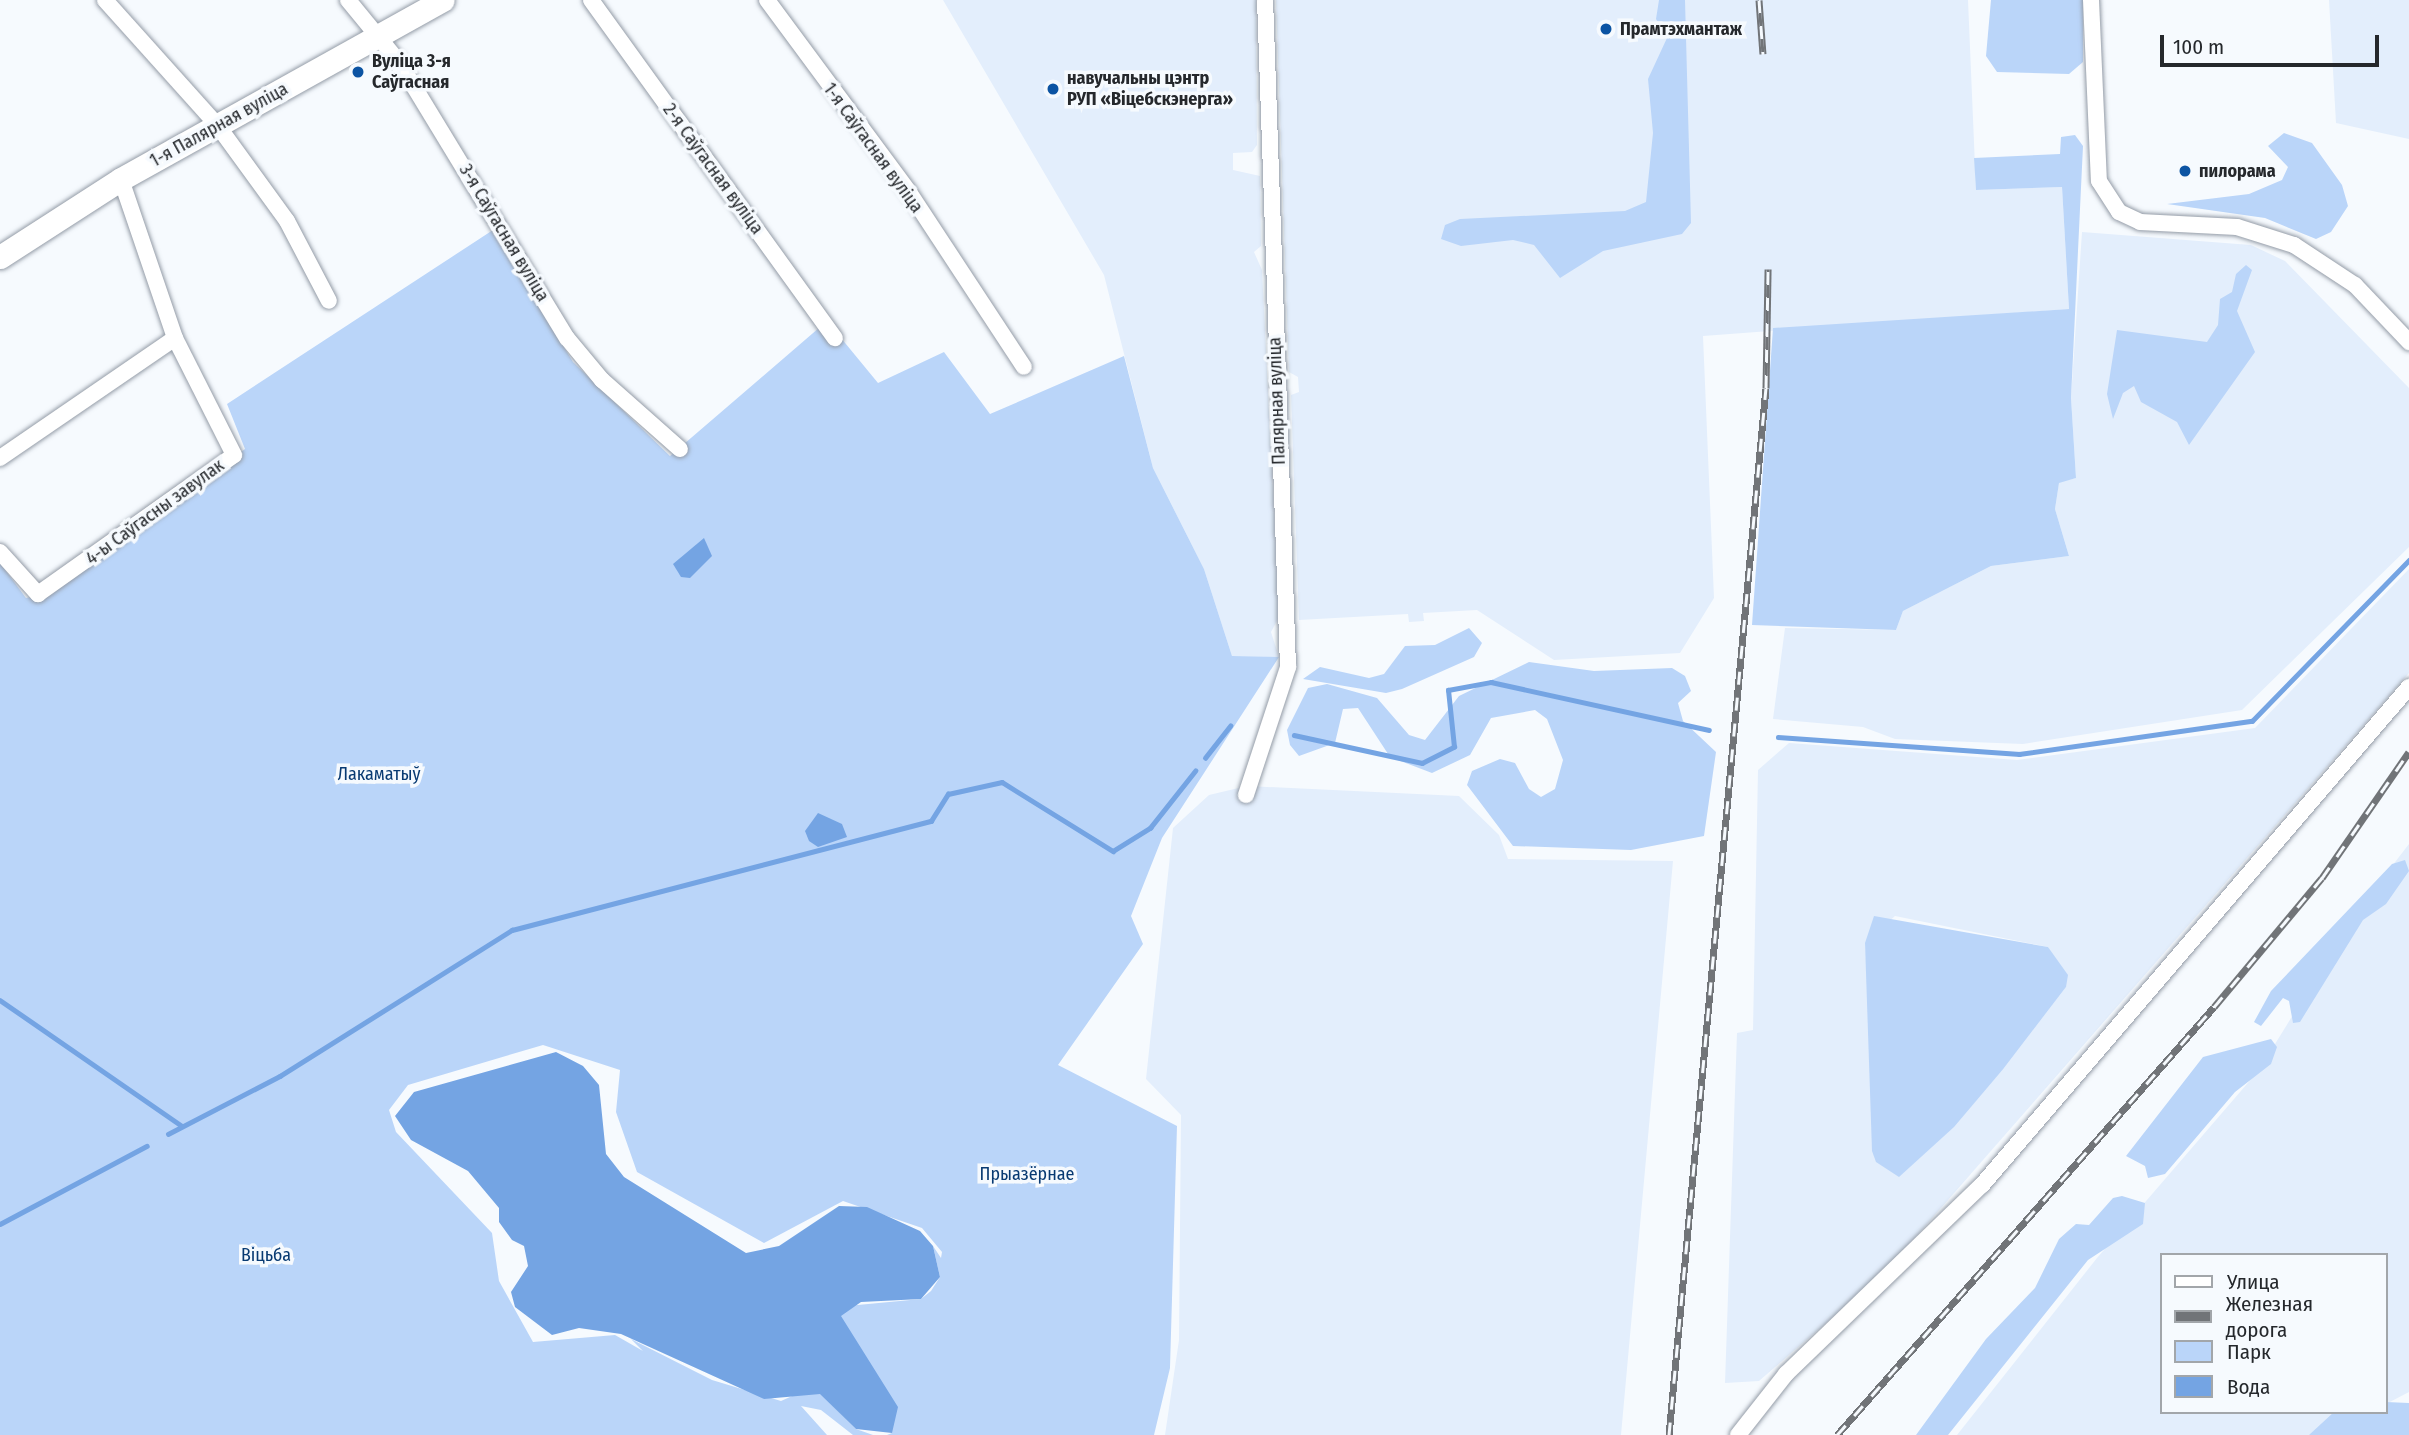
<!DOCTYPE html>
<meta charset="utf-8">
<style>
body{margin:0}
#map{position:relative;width:2409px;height:1435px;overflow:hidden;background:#f6fafe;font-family:"Fira Sans Condensed",sans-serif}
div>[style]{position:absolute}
.built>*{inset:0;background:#e3eefc}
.green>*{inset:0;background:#bad5f9}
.water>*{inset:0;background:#74a4e3}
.stream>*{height:4.5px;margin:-2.25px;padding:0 2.25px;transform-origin:2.25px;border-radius:2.25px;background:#74a4e3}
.roads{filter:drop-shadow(0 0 2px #949ca7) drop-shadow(0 0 2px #949ca7)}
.street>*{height:16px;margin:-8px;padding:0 8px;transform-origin:8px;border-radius:8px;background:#fff}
.secondary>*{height:23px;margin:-11.5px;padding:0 11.5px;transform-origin:11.5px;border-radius:11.5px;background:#fff}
.rail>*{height:7px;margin-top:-3.5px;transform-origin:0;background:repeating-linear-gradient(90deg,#f6fafe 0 13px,#717478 0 26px);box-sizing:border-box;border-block:2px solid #717478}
.dots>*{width:19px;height:19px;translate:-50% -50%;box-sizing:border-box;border:4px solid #f6fafe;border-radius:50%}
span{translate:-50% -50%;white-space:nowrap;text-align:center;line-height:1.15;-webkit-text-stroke:7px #f6fafe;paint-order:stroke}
.poi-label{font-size:18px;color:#25282c;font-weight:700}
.left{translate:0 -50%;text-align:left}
.street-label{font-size:18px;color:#25282c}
.park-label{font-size:18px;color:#083a72}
.legend{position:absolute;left:2160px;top:1253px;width:228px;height:161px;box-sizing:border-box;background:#f6fafe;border:2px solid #a2a6aa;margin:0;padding:9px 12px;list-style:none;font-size:21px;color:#25282c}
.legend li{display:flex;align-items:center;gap:14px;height:35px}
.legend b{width:35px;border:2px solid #a2a6aa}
.scale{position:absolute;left:2160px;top:35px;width:219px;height:32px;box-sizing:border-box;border:4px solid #25282c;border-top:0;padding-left:9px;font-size:21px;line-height:24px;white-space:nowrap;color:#25282c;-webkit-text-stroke:5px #f6fafe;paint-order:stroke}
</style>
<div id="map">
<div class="built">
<i style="clip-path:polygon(943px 0,1256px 0,1257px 145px,1252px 152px,1233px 153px,1233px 170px,1260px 176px,1261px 246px,1254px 252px,1262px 270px,1279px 617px,1271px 632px,1279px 657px,1232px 656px,1204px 569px,1153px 468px,1104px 275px)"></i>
<i style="clip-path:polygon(1276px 0,1968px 0,1976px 190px,2062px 187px,2069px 309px,1703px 336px,1714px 598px,1680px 653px,1554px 660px,1477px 610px,1423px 613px,1424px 621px,1409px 622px,1408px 614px,1299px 620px,1291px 395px,1299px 392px,1298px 377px,1289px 372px)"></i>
<i style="clip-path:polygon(2329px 0,2409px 0,2409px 139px,2336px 123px)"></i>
<i style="clip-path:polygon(2082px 232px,2251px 245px,2285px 261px,2409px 388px,2409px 547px,2242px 710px,2023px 744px,1895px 739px,1863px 727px,1773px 719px,1785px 628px,1896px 630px,1903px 611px,1991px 566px,2069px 556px,2055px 509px,2059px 482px,2076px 478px,2071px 398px)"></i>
<i style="clip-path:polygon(evenodd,2409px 569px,2409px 673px,1885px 1272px,1759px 1381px,1725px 1383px,1737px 1033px,1753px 1030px,1758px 770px,1789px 743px,2017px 760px,2255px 728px,2409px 569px,1895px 916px,2048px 947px,2066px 987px,2004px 1068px,1868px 993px,1865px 943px,1895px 916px)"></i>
<i style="clip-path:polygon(1247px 786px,1459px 796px,1499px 835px,1508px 859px,1673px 861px,1621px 1435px,1165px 1435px,1179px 1340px,1181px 1115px,1146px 1079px,1173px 828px,1209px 795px)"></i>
<i style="clip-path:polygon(2409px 844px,2409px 1392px,2386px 1404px,2386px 1255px,2162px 1255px,2162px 1412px,2372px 1412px,2331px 1435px,1957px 1435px,2097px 1258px,2259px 1070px,2355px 914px)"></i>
</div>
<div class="green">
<i style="clip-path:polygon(1659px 0,1685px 0,1691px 223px,1682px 234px,1603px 251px,1560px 278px,1534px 245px,1513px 240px,1461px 246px,1441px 239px,1445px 225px,1460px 219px,1625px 211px,1646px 202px,1653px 133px,1648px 79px,1667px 38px,1656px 19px)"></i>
<i style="clip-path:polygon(1991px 0,2083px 0,2083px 62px,2069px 74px,1997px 72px,1986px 56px)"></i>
<i style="clip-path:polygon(2284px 133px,2312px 143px,2342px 185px,2348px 206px,2331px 232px,2316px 239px,2265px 218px,2167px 204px,2249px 194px,2282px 180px,2288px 167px,2268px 146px)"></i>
<i style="clip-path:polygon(2075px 135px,2083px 146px,2071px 398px,2076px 478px,2059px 483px,2055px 509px,2069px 556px,1991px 566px,1903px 611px,1896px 630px,1752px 625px,1773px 328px,2069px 309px,2062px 187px,1976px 190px,1974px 158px,2060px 154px,2061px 137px)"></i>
<i style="clip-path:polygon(493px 230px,573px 362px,670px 456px,827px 321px,878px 383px,944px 352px,990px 414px,1124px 356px,1153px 468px,1204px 569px,1232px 656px,1279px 657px,1162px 838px,1131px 916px,1143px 944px,1058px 1065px,1177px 1126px,1170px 1368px,1154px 1435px,887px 1435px,892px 1433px,866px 1361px,840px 1316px,847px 1306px,921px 1299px,931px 1291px,940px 1277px,933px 1246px,941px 1258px,942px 1252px,922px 1228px,843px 1201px,764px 1243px,637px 1172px,616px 1112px,620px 1070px,543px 1045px,408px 1085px,389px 1110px,396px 1132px,492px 1233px,499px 1281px,533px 1342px,615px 1335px,643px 1351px,631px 1339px,712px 1380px,781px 1401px,799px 1393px,821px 1394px,856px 1429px,873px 1435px,853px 1435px,821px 1410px,801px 1406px,827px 1435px,0 1435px,0 563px,26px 598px,47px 594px,245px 449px,227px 404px)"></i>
<i style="clip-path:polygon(2246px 265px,2252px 270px,2237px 311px,2255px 352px,2189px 445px,2177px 422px,2141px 402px,2134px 386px,2123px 393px,2113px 419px,2107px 394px,2117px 330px,2207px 342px,2218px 325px,2220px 299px,2232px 292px,2236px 274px)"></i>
<i style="clip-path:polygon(1469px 628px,1482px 643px,1474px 657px,1402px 689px,1386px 693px,1303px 679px,1320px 667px,1369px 678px,1384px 674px,1405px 646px,1435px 645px)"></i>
<i style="clip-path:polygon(1529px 662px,1594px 671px,1672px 668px,1685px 676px,1691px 691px,1678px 703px,1683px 721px,1716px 752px,1704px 836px,1631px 850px,1513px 846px,1467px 785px,1472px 771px,1500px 759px,1515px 763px,1529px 789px,1541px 797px,1555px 789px,1563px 760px,1547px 719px,1535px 710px,1491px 718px,1470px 755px,1432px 773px,1390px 757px,1358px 708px,1343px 709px,1335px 743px,1299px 756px,1290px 745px,1287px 730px,1308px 688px,1327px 684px,1377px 698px,1409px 735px,1425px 740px,1459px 696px)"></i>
<i style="clip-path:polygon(2405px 860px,2409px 871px,2386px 904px,2363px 920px,2300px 1022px,2293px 1023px,2289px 1001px,2283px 998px,2261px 1026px,2254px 1022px,2271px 991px,2392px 864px)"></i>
<i style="clip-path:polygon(1874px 916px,2048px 947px,2068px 975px,2066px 987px,2004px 1068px,1954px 1127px,1899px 1177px,1876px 1162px,1872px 1151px,1865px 943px)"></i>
<i style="clip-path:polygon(2271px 1039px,2277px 1047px,2271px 1064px,2235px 1092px,2165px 1174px,2148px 1178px,2145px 1166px,2126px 1156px,2203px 1057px)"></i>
<i style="clip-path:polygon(2122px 1196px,2145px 1203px,2143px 1224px,2088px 1260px,1948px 1435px,1916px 1435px,1986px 1339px,2035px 1288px,2059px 1239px,2076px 1224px,2089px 1225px,2113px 1198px)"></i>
<i style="clip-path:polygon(2386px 1402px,2409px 1403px,2409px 1435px,2309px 1435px,2334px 1412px,2386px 1412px)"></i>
</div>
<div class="water">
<i style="clip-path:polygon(704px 538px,712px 556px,690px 578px,681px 577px,673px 564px)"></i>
<i style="clip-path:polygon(818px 813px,842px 824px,847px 837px,818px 847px,809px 841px,805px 831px)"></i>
<i style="clip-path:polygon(556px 1052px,583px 1066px,599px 1085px,606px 1154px,624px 1177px,746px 1253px,779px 1246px,839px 1206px,867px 1207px,920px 1231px,933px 1246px,940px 1277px,921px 1299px,861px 1302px,841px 1316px,898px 1407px,892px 1433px,856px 1429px,820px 1394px,764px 1399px,621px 1334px,579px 1328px,552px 1335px,515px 1307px,511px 1292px,528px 1266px,524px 1246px,512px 1240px,499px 1222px,499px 1208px,468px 1171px,411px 1140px,395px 1116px,414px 1092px)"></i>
</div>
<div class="stream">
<i style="left:1294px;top:735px;width:131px;rotate:12.3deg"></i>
<i style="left:1422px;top:763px;width:36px;rotate:-27deg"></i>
<i style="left:1454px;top:747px;width:57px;rotate:-96deg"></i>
<i style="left:1448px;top:690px;width:44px;rotate:-10.5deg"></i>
<i style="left:1491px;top:682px;width:223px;rotate:12.4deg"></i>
<i style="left:1778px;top:737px;width:242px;rotate:4deg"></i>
<i style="left:2019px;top:754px;width:235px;rotate:-8.1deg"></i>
<i style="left:2252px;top:721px;width:225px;rotate:-45.7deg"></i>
<i style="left:1205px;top:758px;width:41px;rotate:-52deg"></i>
<i style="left:0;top:1000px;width:221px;rotate:34.7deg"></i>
<i style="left:168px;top:1134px;width:126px;rotate:-27.4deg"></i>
<i style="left:280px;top:1076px;width:274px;rotate:-32.2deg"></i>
<i style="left:512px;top:930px;width:433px;rotate:-14.6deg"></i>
<i style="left:931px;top:821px;width:32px;rotate:-58deg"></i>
<i style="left:948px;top:794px;width:55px;rotate:-12.5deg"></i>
<i style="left:1002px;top:782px;width:131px;rotate:31.9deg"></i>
<i style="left:1113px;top:851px;width:44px;rotate:-31.9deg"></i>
<i style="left:1150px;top:828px;width:73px;rotate:-51.7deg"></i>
<i style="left:0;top:1224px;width:166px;rotate:-28deg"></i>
</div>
<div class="roads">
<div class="street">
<i style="left:105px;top:0;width:169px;rotate:48.1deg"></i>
<i style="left:218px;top:126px;width:117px;rotate:54deg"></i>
<i style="left:287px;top:221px;width:90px;rotate:62.3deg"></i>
<i style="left:348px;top:0;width:80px;rotate:50.6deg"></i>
<i style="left:399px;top:62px;width:323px;rotate:58.7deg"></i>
<i style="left:567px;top:338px;width:55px;rotate:50.2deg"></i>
<i style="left:602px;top:380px;width:104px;rotate:41.5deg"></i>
<i style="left:591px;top:0;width:417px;rotate:54.2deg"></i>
<i style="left:767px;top:0;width:239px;rotate:53.5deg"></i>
<i style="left:909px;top:192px;width:209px;rotate:56.7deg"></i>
<i style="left:2091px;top:0;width:181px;rotate:87.5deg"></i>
<i style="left:2099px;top:181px;width:37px;rotate:57deg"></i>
<i style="left:2119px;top:212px;width:23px;rotate:25deg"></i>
<i style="left:2140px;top:222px;width:97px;rotate:3deg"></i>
<i style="left:2237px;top:227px;width:60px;rotate:17.5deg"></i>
<i style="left:2294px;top:245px;width:73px;rotate:33.3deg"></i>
<i style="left:2355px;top:285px;width:79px;rotate:46.5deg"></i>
<i style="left:0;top:458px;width:212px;rotate:-34.4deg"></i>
<i style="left:0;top:552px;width:57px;rotate:47.9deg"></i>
<i style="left:38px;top:594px;width:240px;rotate:-35.3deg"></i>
<i style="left:234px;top:455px;width:131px;rotate:-116.8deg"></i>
<i style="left:175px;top:338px;width:168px;rotate:-108.8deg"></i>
<i style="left:1246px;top:795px;width:135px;rotate:-71.8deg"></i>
<i style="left:1288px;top:667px;width:667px;rotate:-91.97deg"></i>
<i style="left:1738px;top:1435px;width:78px;rotate:-51.8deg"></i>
<i style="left:1786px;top:1374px;width:272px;rotate:-44deg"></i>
<i style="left:1982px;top:1185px;width:656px;rotate:-49.39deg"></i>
</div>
<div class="secondary">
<i style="left:0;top:257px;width:144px;rotate:-32.8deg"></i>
<i style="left:121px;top:179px;width:368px;rotate:-29.1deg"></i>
</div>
</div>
<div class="rail">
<i style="left:1759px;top:0;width:54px;rotate:85.8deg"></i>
<i style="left:1669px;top:1435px;width:1051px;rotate:-84.71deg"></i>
<i style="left:1766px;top:388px;width:119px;rotate:-89deg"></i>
<i style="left:1837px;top:1435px;width:570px;rotate:-48.63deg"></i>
<i style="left:2214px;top:1007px;width:168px;rotate:-50.1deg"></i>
<i style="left:2322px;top:878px;width:153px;rotate:-55.4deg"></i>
</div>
<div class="dots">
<i style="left:1606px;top:29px;background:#0c54a3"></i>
<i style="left:358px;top:72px;background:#0c54a3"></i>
<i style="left:1053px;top:89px;background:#0c54a3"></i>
<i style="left:2185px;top:171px;background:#0c54a3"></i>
</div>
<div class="poi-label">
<span class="left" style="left:1620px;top:29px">Прамтэхмантаж</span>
<span class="left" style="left:372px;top:72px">Вуліца 3-я<br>Саўгасная</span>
<span class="left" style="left:1067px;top:89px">навучальны цэнтр<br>РУП «Віцебскэнерга»</span>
<span class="left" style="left:2199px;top:171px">пилорама</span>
</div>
<div class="street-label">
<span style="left:219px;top:125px;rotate:-29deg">1-я Палярная вуліца</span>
<span style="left:873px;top:148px;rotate:54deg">1-я Саўгасная вуліца</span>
<span style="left:713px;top:169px;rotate:54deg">2-я Саўгасная вуліца</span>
<span style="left:504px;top:233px;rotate:59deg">3-я Саўгасная вуліца</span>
<span style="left:1277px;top:401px;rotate:-92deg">Палярная вуліца</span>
<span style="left:155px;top:512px;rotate:-36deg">4-ы Саўгасны завулак</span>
</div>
<div class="park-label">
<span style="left:379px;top:774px">Лакаматыў</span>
<span style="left:1027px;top:1174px">Прыазёрнае</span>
<span style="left:266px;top:1255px">Віцьба</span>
</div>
<ul class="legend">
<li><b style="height:9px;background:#fff"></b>Улица</li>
<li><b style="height:9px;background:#717478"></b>Железная дорога</li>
<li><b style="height:19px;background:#bad5f9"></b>Парк</li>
<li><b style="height:19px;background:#74a4e3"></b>Вода</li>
</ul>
<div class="scale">100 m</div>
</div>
